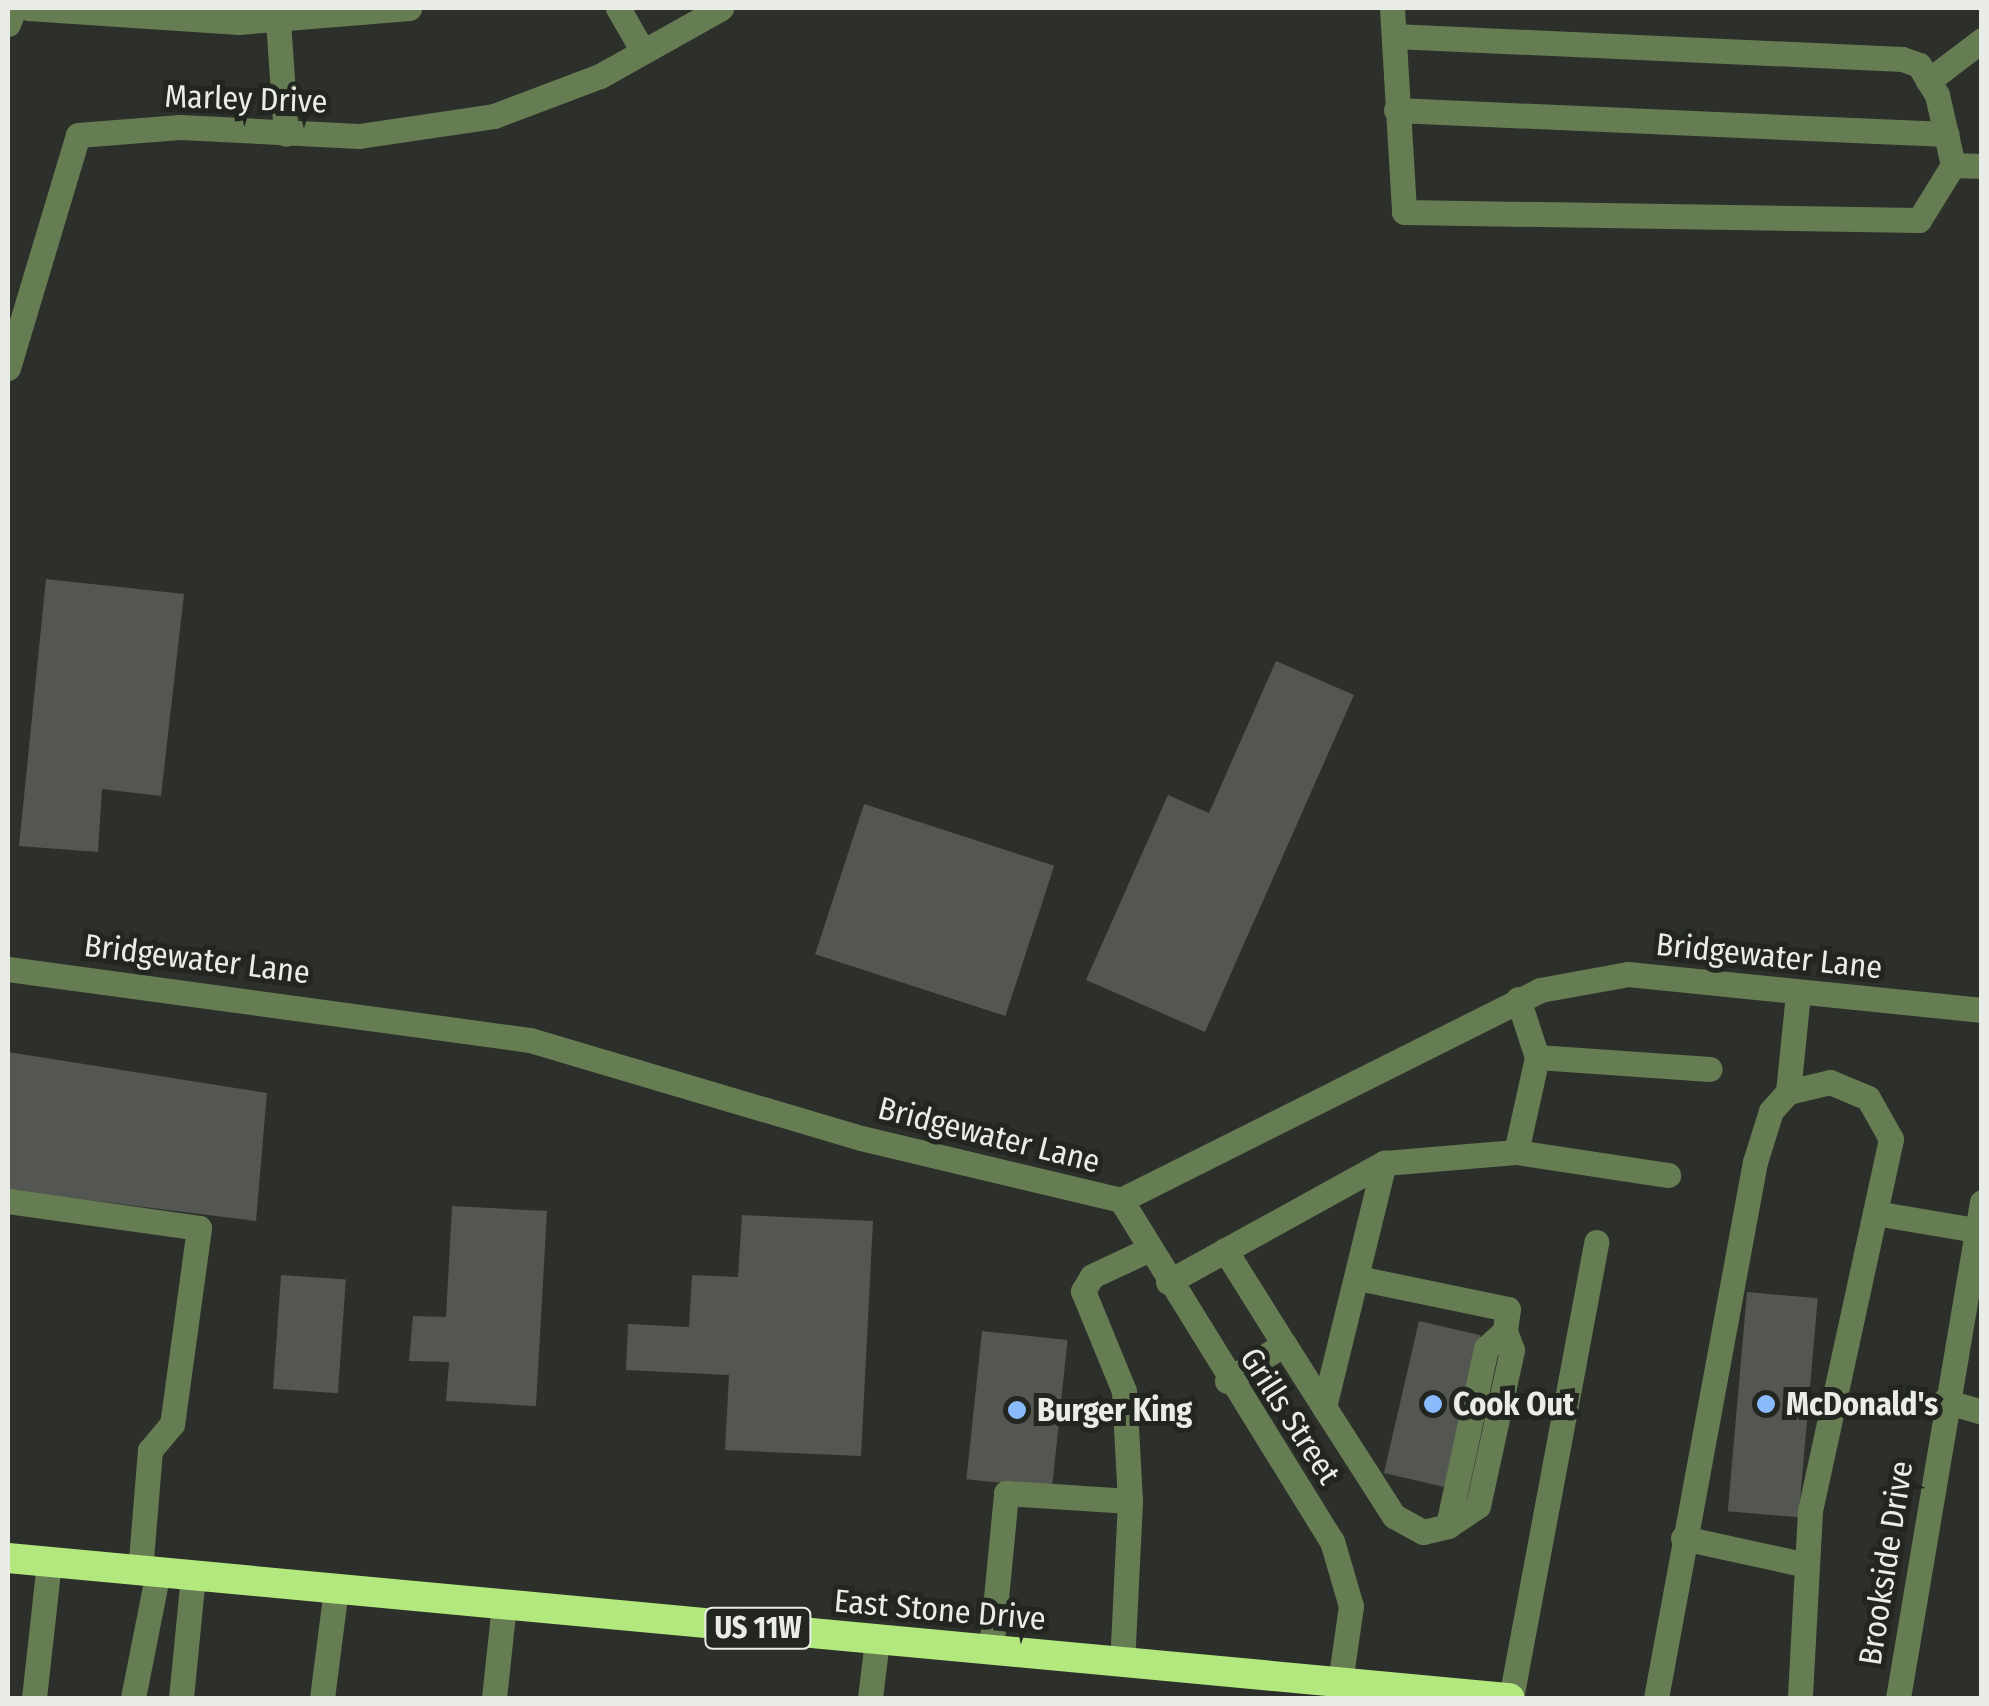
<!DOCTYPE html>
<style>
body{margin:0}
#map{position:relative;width:1989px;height:1706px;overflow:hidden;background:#2c2f2a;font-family:"Fira Sans Condensed",sans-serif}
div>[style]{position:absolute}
.building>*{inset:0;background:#545751;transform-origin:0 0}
.minor>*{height:25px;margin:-12.5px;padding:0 12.5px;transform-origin:12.5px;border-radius:12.5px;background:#667c52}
.highway>*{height:30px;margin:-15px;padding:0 15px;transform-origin:15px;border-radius:15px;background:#b3e87e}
.dots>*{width:28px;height:28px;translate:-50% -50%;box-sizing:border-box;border:5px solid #222520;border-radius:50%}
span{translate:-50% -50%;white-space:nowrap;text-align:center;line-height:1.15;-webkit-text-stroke:10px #222520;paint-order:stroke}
.shield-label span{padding:2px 8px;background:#222520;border:2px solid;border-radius:8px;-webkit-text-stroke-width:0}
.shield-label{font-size:30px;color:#eaece8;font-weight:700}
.street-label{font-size:32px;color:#eaece8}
.poi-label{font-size:32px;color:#eaece8;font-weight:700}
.left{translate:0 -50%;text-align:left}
.frame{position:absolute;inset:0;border:10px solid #eaece8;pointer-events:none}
</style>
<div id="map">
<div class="building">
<i style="clip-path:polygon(46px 579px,184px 594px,161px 796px,102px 789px,98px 852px,19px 846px)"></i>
<i style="clip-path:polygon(1276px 661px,1354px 695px,1205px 1032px,1086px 980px,1168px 795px,1209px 813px)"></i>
<i style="left:864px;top:804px;width:200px;height:158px;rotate:18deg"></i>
<i style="clip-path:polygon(8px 1052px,267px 1093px,256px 1221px,8px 1190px)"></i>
<i style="clip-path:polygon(452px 1206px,547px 1211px,536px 1406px,446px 1401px,449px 1362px,409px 1361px,413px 1316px,446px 1317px)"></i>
<i style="clip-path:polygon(742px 1215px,873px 1221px,861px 1456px,725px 1450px,729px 1375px,626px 1370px,628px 1324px,689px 1327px,692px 1275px,738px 1277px)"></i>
<i style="left:281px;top:1275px;width:65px;height:114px;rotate:4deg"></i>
<i style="left:1747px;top:1292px;width:71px;height:220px;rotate:5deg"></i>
<i style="left:1419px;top:1321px;width:63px;height:156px;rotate:13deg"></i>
<i style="left:982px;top:1331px;width:86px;height:149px;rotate:6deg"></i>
</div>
<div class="minor">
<i style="left:28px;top:8px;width:211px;rotate:3.8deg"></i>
<i style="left:239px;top:22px;width:171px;rotate:-4.7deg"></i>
<i style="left:618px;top:8px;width:46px;rotate:60.1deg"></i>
<i style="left:1392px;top:8px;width:204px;rotate:86.6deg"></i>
<i style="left:1404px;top:212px;width:515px;rotate:0.89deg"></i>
<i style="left:1919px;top:220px;width:65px;rotate:-58.3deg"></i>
<i style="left:1953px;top:165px;width:29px;rotate:2deg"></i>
<i style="left:278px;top:21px;width:113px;rotate:86deg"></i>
<i style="left:8px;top:24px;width:17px;rotate:-69deg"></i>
<i style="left:1394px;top:36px;width:509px;rotate:2.59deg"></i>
<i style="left:1902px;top:59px;width:18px;rotate:19deg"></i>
<i style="left:1919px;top:65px;width:35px;rotate:59deg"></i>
<i style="left:1937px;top:95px;width:72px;rotate:77.1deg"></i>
<i style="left:1928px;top:81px;width:68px;rotate:-37.2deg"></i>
<i style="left:1396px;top:110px;width:551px;rotate:2.5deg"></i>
<i style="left:8px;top:368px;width:243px;rotate:-73.3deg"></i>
<i style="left:78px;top:135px;width:102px;rotate:-4.5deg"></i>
<i style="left:180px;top:127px;width:179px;rotate:2.9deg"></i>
<i style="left:359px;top:136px;width:136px;rotate:-8.4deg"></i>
<i style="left:494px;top:116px;width:113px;rotate:-20.7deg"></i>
<i style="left:600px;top:76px;width:139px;rotate:-29.3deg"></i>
<i style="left:8px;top:969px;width:527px;rotate:7.75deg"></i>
<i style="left:530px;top:1040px;width:345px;rotate:16.5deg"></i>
<i style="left:861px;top:1138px;width:267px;rotate:13.4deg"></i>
<i style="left:1121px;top:1200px;width:469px;rotate:-26.6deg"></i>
<i style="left:1540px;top:990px;width:89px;rotate:-10.3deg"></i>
<i style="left:1628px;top:974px;width:356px;rotate:5.8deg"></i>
<i style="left:1537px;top:1057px;width:173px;rotate:4deg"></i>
<i style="left:1788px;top:1092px;width:99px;rotate:-84.2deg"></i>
<i style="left:1516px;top:1152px;width:154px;rotate:8.6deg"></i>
<i style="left:1121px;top:1200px;width:401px;rotate:58.3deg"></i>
<i style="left:1332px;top:1541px;width:68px;rotate:73.7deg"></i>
<i style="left:1351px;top:1606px;width:77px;rotate:98.2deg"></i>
<i style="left:8px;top:1201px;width:193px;rotate:8deg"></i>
<i style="left:199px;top:1228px;width:198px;rotate:97.8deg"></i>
<i style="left:172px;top:1424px;width:34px;rotate:130deg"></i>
<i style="left:150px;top:1450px;width:121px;rotate:94.7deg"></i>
<i style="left:1875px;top:1213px;width:102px;rotate:9.6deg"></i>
<i style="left:1225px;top:1250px;width:111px;rotate:57.9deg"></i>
<i style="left:1284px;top:1344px;width:68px;rotate:147deg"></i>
<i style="left:1358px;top:1278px;width:153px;rotate:11.7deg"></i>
<i style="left:1508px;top:1309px;width:22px;rotate:98deg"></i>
<i style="left:1505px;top:1331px;width:25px;rotate:138deg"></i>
<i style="left:1486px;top:1348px;width:182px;rotate:102.1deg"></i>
<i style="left:1168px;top:1282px;width:247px;rotate:-28.9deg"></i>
<i style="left:1384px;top:1163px;width:132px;rotate:-4.8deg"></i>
<i style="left:1516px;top:1152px;width:97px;rotate:-77.5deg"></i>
<i style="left:1537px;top:1057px;width:61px;rotate:-108.1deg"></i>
<i style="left:1284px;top:1344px;width:75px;rotate:57.6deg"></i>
<i style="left:1324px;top:1407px;width:251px;rotate:-76.2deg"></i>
<i style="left:1944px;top:1401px;width:40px;rotate:16deg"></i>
<i style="left:1324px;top:1407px;width:130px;rotate:57.3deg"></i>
<i style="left:1394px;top:1516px;width:33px;rotate:29deg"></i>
<i style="left:1423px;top:1532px;width:26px;rotate:-13deg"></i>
<i style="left:1448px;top:1526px;width:36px;rotate:-34deg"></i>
<i style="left:1478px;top:1506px;width:160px;rotate:-77.7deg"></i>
<i style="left:1512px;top:1350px;width:20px;rotate:-110deg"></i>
<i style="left:1130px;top:1501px;width:110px;rotate:-93.1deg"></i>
<i style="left:1124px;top:1391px;width:108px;rotate:-112.3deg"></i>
<i style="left:1083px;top:1291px;width:17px;rotate:-59deg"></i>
<i style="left:1092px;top:1276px;width:64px;rotate:-25deg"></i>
<i style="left:1683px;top:1538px;width:127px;rotate:12.3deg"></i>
<i style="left:991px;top:1650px;width:158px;rotate:-84.5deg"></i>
<i style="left:1006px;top:1493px;width:124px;rotate:3.7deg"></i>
<i style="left:1130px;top:1501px;width:161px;rotate:92.8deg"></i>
<i style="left:34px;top:1698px;width:137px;rotate:-83.7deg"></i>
<i style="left:133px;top:1698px;width:128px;rotate:-78.8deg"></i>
<i style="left:181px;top:1698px;width:123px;rotate:-84.4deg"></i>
<i style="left:322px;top:1698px;width:110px;rotate:-82.7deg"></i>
<i style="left:494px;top:1698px;width:94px;rotate:-83.9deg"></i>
<i style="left:870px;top:1698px;width:58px;rotate:-83.1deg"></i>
<i style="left:1511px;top:1698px;width:464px;rotate:-79.4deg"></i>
<i style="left:1656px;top:1698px;width:545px;rotate:-79.54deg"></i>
<i style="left:1755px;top:1162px;width:53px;rotate:-72.6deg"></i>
<i style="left:1771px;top:1111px;width:25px;rotate:-48deg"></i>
<i style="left:1788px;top:1092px;width:43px;rotate:-13.4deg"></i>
<i style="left:1830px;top:1082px;width:41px;rotate:22.8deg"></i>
<i style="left:1868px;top:1098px;width:47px;rotate:60.7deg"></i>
<i style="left:1891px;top:1139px;width:381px;rotate:102.3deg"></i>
<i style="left:1810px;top:1511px;width:187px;rotate:93.1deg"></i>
<i style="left:1898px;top:1698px;width:503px;rotate:-80.39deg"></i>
</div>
<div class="highway">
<i style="left:8px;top:1558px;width:1508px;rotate:5.33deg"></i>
</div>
<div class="dots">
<i style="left:1433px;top:1404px;background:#89bafc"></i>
<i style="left:1766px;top:1404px;background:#89bafc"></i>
<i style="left:1017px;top:1410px;background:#89bafc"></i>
</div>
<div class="shield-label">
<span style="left:758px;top:1628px">US 11W</span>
</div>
<div class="street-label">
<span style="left:246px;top:99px;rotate:2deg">Marley Drive</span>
<span style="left:1769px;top:956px;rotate:6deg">Bridgewater Lane</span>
<span style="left:197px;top:959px;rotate:7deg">Bridgewater Lane</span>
<span style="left:989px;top:1135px;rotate:14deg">Bridgewater Lane</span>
<span style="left:1290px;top:1416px;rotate:57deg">Grills Street</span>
<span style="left:1886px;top:1563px;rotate:-81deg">Brookside Drive</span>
<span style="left:940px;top:1610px;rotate:5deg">East Stone Drive</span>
</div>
<div class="poi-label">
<span class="left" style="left:1453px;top:1404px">Cook Out</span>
<span class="left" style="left:1786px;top:1404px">McDonald's</span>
<span class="left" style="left:1037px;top:1410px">Burger King</span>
</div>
<div class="frame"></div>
</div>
